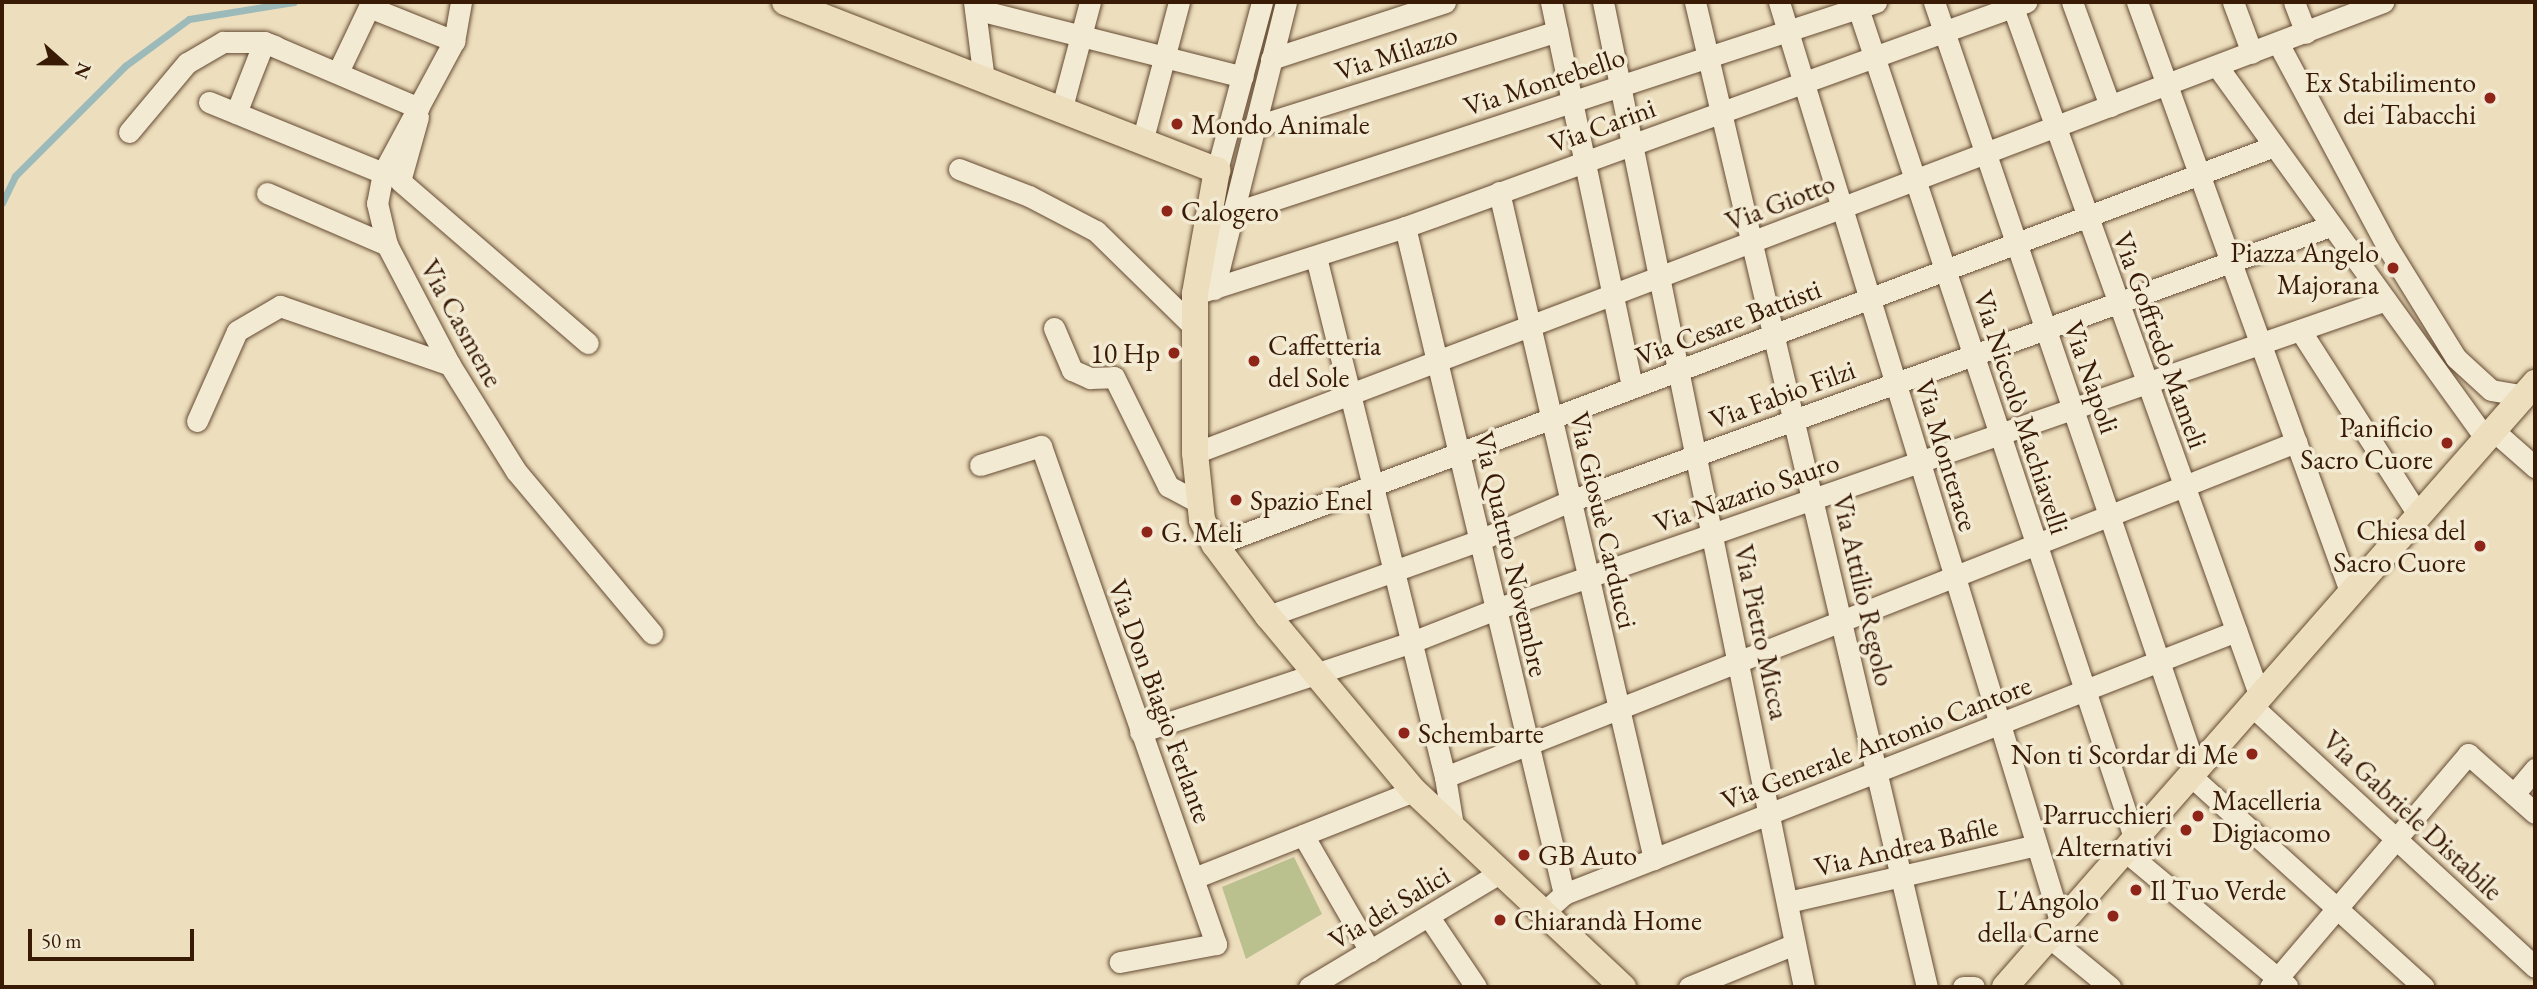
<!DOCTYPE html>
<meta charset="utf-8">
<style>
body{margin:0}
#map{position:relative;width:2537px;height:989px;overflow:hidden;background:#eddebd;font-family:"EB Garamond",serif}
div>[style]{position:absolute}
.green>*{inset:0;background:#bbc08f}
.stream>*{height:7px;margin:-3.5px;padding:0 3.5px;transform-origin:3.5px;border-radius:3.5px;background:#9cbaba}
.roads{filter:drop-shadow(0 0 2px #654b33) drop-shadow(0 0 2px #654b33)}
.minor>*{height:21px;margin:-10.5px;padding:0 10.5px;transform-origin:10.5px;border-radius:10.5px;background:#f3ead4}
.major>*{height:26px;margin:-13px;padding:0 13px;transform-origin:13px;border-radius:13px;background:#eddebd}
.dots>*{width:19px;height:19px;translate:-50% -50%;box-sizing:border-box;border:4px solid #f3ead4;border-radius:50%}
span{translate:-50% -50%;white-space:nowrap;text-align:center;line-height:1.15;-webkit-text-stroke:7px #f3ead4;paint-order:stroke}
.street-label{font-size:28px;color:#381a05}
.poi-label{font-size:28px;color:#381a05}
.right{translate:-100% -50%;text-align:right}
.left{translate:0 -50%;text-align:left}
.frame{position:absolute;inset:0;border:4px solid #381a05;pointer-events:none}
.north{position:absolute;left:28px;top:28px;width:70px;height:70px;-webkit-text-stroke:5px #f3ead4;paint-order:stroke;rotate:111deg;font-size:19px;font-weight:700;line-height:28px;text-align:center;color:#381a05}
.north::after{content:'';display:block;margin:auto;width:24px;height:32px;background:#381a05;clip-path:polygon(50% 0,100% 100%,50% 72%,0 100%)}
.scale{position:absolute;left:28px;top:929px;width:166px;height:32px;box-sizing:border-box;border:4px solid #381a05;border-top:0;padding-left:9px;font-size:21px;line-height:24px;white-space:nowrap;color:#381a05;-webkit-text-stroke:5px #f3ead4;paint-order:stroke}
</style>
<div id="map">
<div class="green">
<i style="clip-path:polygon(1294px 857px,1322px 914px,1246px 959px,1222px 887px)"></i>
</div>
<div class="stream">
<i style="left:2px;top:203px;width:30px;rotate:-64deg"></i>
<i style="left:15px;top:176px;width:156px;rotate:-45deg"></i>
<i style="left:125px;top:66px;width:79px;rotate:-36.3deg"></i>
<i style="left:189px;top:19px;width:106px;rotate:-9.2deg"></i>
</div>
<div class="roads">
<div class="minor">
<i style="left:461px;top:2px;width:40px;rotate:100deg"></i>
<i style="left:454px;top:41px;width:150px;rotate:118.3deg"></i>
<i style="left:383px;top:173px;width:31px;rotate:101deg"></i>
<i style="left:377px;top:203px;width:43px;rotate:76.6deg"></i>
<i style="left:387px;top:245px;width:136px;rotate:62.3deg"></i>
<i style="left:450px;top:365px;width:125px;rotate:58.1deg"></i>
<i style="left:516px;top:471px;width:212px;rotate:50deg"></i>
<i style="left:974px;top:2px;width:79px;rotate:82.7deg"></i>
<i style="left:1551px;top:2px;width:394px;rotate:78.1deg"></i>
<i style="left:1603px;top:2px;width:1005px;rotate:78.47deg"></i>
<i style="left:1695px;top:2px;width:1012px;rotate:76.75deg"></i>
<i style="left:1779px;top:2px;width:964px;rotate:72.99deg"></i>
<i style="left:1856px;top:2px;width:883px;rotate:71.59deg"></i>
<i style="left:1934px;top:2px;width:811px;rotate:71.16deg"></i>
<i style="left:2011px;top:2px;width:738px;rotate:70.29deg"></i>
<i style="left:2072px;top:2px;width:111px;rotate:69.9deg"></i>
<i style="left:2137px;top:2px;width:629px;rotate:70.13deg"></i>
<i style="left:2233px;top:2px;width:54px;rotate:69.6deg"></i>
<i style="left:2294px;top:2px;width:33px;rotate:69deg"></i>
<i style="left:975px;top:9px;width:276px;rotate:14.2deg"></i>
<i style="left:2278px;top:43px;width:233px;rotate:61.8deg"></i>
<i style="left:2388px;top:248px;width:129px;rotate:58.3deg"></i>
<i style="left:2456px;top:358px;width:47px;rotate:42.4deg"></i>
<i style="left:2491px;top:390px;width:34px;rotate:10deg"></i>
<i style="left:1271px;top:59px;width:183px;rotate:-18.1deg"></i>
<i style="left:2217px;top:66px;width:460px;rotate:54.2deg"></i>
<i style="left:338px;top:72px;width:72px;rotate:-64.5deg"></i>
<i style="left:369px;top:7px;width:92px;rotate:21.8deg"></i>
<i style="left:209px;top:102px;width:188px;rotate:22.2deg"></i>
<i style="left:1061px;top:111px;width:113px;rotate:-75.1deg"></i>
<i style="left:236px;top:113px;width:76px;rotate:-68.5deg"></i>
<i style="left:264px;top:42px;width:12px;rotate:20deg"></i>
<i style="left:418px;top:117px;width:66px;rotate:105.7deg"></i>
<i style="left:400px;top:181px;width:248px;rotate:40.8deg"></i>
<i style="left:1253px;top:127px;width:319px;rotate:-17.5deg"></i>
<i style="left:129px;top:132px;width:90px;rotate:-50deg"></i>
<i style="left:187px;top:63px;width:42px;rotate:-30.3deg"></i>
<i style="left:223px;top:42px;width:41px"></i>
<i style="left:264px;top:42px;width:168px;rotate:23.1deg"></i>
<i style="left:1142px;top:142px;width:145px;rotate:-75.2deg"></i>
<i style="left:959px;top:169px;width:75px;rotate:21.1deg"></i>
<i style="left:1029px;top:196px;width:76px;rotate:27.6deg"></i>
<i style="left:1096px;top:231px;width:139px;rotate:44.4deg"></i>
<i style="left:1217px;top:170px;width:174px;rotate:-75deg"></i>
<i style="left:1499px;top:192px;width:685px;rotate:76.92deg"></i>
<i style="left:267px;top:193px;width:131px;rotate:23.4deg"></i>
<i style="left:1230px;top:214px;width:680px;rotate:-18.17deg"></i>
<i style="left:1405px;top:227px;width:686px;rotate:76.59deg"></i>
<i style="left:1316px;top:257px;width:536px;rotate:76.07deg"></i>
<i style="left:1445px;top:777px;width:56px;rotate:80.7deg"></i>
<i style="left:1214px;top:289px;width:296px;rotate:-75.9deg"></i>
<i style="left:1195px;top:294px;width:220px;rotate:-17.7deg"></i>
<i style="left:1405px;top:227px;width:661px;rotate:-19.92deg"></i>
<i style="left:1054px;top:328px;width:46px;rotate:66.8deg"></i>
<i style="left:1072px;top:370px;width:20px;rotate:24deg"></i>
<i style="left:1090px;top:378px;width:24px;rotate:-2deg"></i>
<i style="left:1114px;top:377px;width:122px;rotate:63.6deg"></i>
<i style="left:1168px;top:486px;width:34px;rotate:28deg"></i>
<i style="left:2300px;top:330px;width:221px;rotate:57.4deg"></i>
<i style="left:197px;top:421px;width:98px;rotate:-66deg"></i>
<i style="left:237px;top:331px;width:50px;rotate:-30.2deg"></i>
<i style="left:280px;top:306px;width:180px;rotate:19.1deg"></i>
<i style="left:2494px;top:431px;width:55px;rotate:41.3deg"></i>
<i style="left:1195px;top:453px;width:1271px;rotate:-20.79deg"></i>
<i style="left:980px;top:465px;width:64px;rotate:-17.3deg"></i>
<i style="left:1041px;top:446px;width:528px;rotate:70.64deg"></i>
<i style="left:1216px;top:944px;width:98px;rotate:169.4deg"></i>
<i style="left:1215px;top:545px;width:1132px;rotate:-20.64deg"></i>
<i style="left:1268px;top:616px;width:225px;rotate:-19.7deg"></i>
<i style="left:1480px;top:540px;width:98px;rotate:-23.4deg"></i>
<i style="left:1570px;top:501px;width:808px;rotate:-19.89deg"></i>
<i style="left:2252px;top:706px;width:385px;rotate:42.7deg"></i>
<i style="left:1140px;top:732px;width:287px;rotate:-18.3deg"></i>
<i style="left:1412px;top:642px;width:90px;rotate:-21.4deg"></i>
<i style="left:1496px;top:609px;width:942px;rotate:-19.15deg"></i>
<i style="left:2191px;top:776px;width:314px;rotate:42.2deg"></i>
<i style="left:1445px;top:777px;width:915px;rotate:-21.49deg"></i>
<i style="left:2514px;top:794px;width:33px;rotate:-50deg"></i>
<i style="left:1303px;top:835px;width:134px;rotate:60deg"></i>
<i style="left:2125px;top:851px;width:211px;rotate:39.8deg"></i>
<i style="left:1194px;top:878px;width:237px;rotate:-21.6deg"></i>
<i style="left:1788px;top:902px;width:255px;rotate:-12.9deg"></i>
<i style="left:1542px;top:914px;width:30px;rotate:-42deg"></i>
<i style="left:1564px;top:894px;width:722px;rotate:-21.37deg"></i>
<i style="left:1429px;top:917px;width:84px;rotate:56.1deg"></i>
<i style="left:2049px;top:937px;width:79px;rotate:39.3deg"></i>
<i style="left:1309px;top:987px;width:220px;rotate:-30.9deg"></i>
<i style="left:1689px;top:987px;width:114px;rotate:-22.1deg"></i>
<i style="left:1963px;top:987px;width:11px"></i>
<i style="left:2270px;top:987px;width:306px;rotate:-49.6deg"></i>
<i style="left:2468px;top:754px;width:89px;rotate:41.4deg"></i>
</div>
<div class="major">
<i style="left:785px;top:2px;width:464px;rotate:21.3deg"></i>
<i style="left:1217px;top:170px;width:126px;rotate:100.1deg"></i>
<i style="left:1195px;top:294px;width:159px;rotate:90deg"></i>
<i style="left:1195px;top:453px;width:67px;rotate:84deg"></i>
<i style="left:1202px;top:520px;width:28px;rotate:63deg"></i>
<i style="left:1215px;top:545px;width:89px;rotate:53.3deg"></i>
<i style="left:1268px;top:616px;width:228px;rotate:50.2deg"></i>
<i style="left:1414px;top:791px;width:287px;rotate:43.2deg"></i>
<i style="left:2005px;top:987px;width:804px;rotate:-48.73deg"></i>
</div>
</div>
<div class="dots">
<i style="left:2490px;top:98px;background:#8f2418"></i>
<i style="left:1177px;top:124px;background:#8f2418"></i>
<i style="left:1167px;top:211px;background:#8f2418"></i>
<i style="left:2393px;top:268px;background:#8f2418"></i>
<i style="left:1174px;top:353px;background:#8f2418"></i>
<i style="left:1254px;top:361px;background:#8f2418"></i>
<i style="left:2447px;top:443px;background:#8f2418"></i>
<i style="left:1236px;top:500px;background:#8f2418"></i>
<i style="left:1147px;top:532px;background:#8f2418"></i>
<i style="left:2480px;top:546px;background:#8f2418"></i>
<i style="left:1404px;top:733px;background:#8f2418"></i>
<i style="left:2252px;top:754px;background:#8f2418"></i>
<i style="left:2198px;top:816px;background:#8f2418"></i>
<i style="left:2186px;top:830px;background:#8f2418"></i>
<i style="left:1524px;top:855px;background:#8f2418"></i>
<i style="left:2136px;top:890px;background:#8f2418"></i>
<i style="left:2113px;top:916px;background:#8f2418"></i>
<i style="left:1500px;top:920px;background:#8f2418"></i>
</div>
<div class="street-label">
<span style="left:1396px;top:52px;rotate:-18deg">Via Milazzo</span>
<span style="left:1544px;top:81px;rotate:-18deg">Via Montebello</span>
<span style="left:1602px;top:125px;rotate:-20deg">Via Carini</span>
<span style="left:1780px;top:202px;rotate:-21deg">Via Giotto</span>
<span style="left:1728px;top:322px;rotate:-21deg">Via Cesare Battisti</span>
<span style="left:462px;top:323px;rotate:61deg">Via Casmene</span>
<span style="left:2161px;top:340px;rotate:70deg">Via Goffredo Mameli</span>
<span style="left:2092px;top:377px;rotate:71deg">Via Napoli</span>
<span style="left:1782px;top:394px;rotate:-20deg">Via Fabio Filzi</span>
<span style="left:2022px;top:412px;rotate:72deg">Via Niccolò Machiavelli</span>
<span style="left:1947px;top:455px;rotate:73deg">Via Monterace</span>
<span style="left:1746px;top:492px;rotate:-19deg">Via Nazario Sauro</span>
<span style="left:1604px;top:520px;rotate:77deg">Via Giosuè Carducci</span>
<span style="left:1512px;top:554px;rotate:77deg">Via Quattro Novembre</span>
<span style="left:1864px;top:590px;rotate:77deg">Via Attilio Regolo</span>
<span style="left:1762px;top:632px;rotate:78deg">Via Pietro Micca</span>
<span style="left:1161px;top:701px;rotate:70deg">Via Don Biagio Ferlante</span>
<span style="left:1876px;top:742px;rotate:-21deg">Via Generale Antonio Cantore</span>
<span style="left:2413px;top:815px;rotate:43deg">Via Gabriele Distabile</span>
<span style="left:1906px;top:846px;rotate:-13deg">Via Andrea Bafile</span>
<span style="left:1389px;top:907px;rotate:-31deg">Via dei Salici</span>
</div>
<div class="poi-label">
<span class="right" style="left:2476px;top:98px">Ex Stabilimento<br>dei Tabacchi</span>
<span class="left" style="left:1191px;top:124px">Mondo Animale</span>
<span class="left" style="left:1181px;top:211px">Calogero</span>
<span class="right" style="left:2379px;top:268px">Piazza Angelo<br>Majorana</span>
<span class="left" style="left:1268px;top:361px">Caffetteria<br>del Sole</span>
<span class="right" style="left:1160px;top:353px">10 Hp</span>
<span class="right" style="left:2433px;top:443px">Panificio<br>Sacro Cuore</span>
<span class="left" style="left:1250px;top:500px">Spazio Enel</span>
<span class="right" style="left:2466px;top:546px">Chiesa del<br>Sacro Cuore</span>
<span class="left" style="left:1161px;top:532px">G. Meli</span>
<span class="left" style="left:1418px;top:733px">Schembarte</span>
<span class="right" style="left:2238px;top:754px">Non ti Scordar di Me</span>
<span class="left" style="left:2212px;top:816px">Macelleria<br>Digiacomo</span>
<span class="right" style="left:2172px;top:830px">Parrucchieri<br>Alternativi</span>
<span class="left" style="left:1538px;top:855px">GB Auto</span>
<span class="left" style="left:2150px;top:890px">Il Tuo Verde</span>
<span class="right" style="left:2099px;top:916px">L'Angolo<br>della Carne</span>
<span class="left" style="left:1514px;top:920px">Chiarandà Home</span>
</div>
<div class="frame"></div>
<div class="north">N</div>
<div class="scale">50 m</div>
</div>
